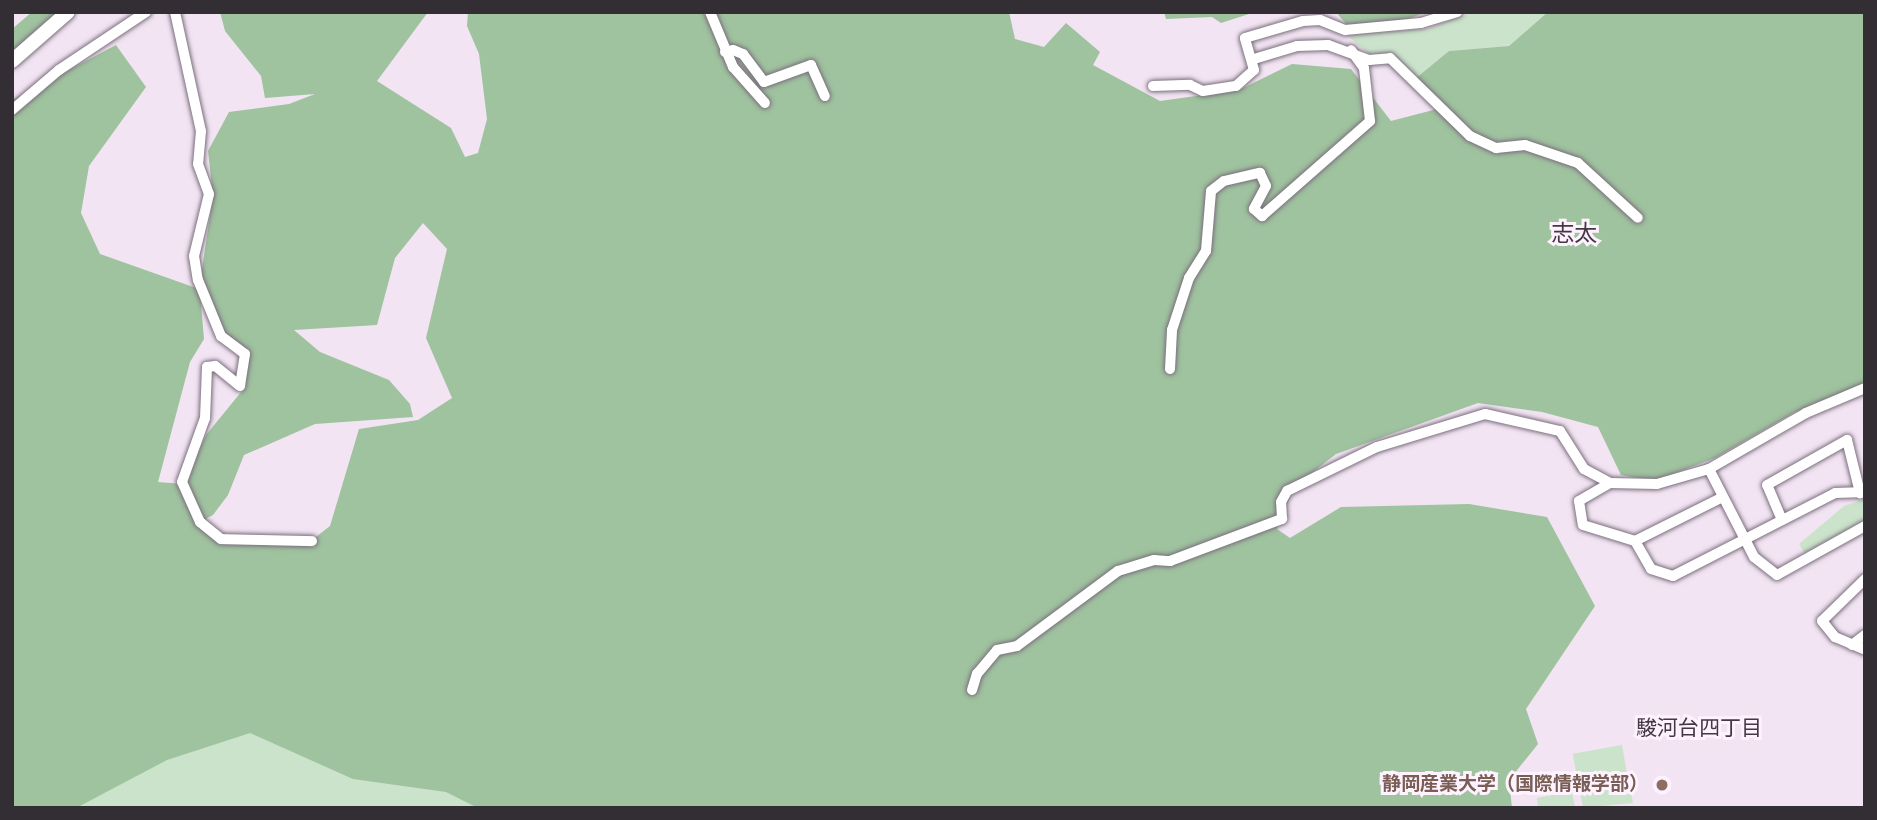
<!DOCTYPE html>
<meta charset="utf-8">
<style>
body{margin:0}
#map{position:relative;width:1877px;height:820px;overflow:hidden;background:#f2e4f3;font-family:"Nunito Sans","Noto Sans JP",sans-serif}
div>[style]{position:absolute}
.green>*{inset:0;background:#cbe3cb;transform-origin:0 0}
.forest>*{inset:0;background:#9fc29f}
.roads{filter:drop-shadow(0 0 2px #7b6f7d) drop-shadow(0 0 2px #7b6f7d)}
.minor>*{height:10px;margin:-5px;padding:0 5px;transform-origin:5px;border-radius:5px;background:#fff}
.highway>*{height:14px;margin:-7px;padding:0 7px;transform-origin:7px;border-radius:7px;background:#fff}
.dots>*{width:19px;height:19px;translate:-50% -50%;box-sizing:border-box;border:4px solid #fdf2fe;border-radius:50%}
span{translate:-50% -50%;white-space:nowrap;text-align:center;line-height:1.15;-webkit-text-stroke:6px #fdf2fe;paint-order:stroke}
.education-label{font-size:19px;color:#785e54;font-weight:700}
.right{translate:-100% -50%;text-align:right}
.neighbourhood-label{font-size:21px;color:#433844}
.quarter-label{font-size:23px;color:#433844}
.frame{position:absolute;inset:0;border:14px solid #332e34;pointer-events:none}
</style>
<div id="map">
<div class="green">
<i style="clip-path:polygon(1473px 12px,1550px 12px,1509px 46px,1449px 51px,1421px 80px,1372px 57px,1346px 34px,1427px 29px)"></i>
<i style="clip-path:polygon(1865px 499px,1865px 520px,1805px 554px,1799px 544px,1844px 506px)"></i>
<i style="clip-path:polygon(243px 707px,539px 808px,46px 808px)"></i>
<i style="left:1622px;top:745px;width:27px;height:50px;rotate:80deg"></i>
<i style="left:1569px;top:773px;width:16px;height:37px;rotate:83deg"></i>
<i style="clip-path:polygon(1628px 776px,1633px 803px,1583px 808px,1579px 785px)"></i>
<i style="clip-path:polygon(1572px 791px,1575px 807px,1538px 808px,1537px 798px)"></i>
</div>
<div class="forest">
<i style="clip-path:polygon(32px 12px,59px 12px,12px 53px,12px 29px)"></i>
<i style="clip-path:polygon(evenodd,220px 12px,428px 12px,377px 81px,451px 128px,465px 157px,478px 153px,487px 119px,479px 54px,467px 26px,468px 12px,1009px 12px,1015px 39px,1044px 47px,1066px 23px,1100px 52px,1093px 65px,1160px 101px,1239px 90px,1292px 64px,1351px 69px,1391px 121px,1437px 109px,1415px 79px,1449px 51px,1509px 46px,1548px 12px,1865px 12px,1865px 383px,1793px 413px,1715px 458px,1654px 481px,1621px 475px,1598px 427px,1542px 412px,1478px 403px,1336px 454px,1294px 487px,1277px 529px,1290px 538px,1341px 507px,1469px 504px,1547px 517px,1595px 606px,1526px 709px,1538px 744px,1509px 780px,1512px 808px,478px 808px,446px 792px,353px 779px,250px 733px,167px 760px,76px 808px,12px 808px,12px 100px,116px 45px,146px 87px,89px 166px,81px 213px,100px 254px,199px 289px,213px 196px,208px 151px,229px 112px,289px 104px,315px 94px,265px 98px,261px 76px,225px 31px,220px 12px,423px 223px,447px 249px,426px 338px,452px 398px,418px 420px,359px 429px,330px 526px,312px 540px,221px 539px,205px 533px,196px 524px,213px 515px,228px 495px,244px 455px,315px 424px,413px 417px,410px 404px,389px 380px,320px 352px,294px 330px,377px 325px,395px 258px,423px 223px,220px 12px,200px 292px,223px 341px,246px 351px,246px 386px,206px 435px,183px 484px,158px 482px,190px 362px,204px 339px,200px 292px)"></i>
<i style="clip-path:polygon(1164px 12px,1255px 12px,1221px 23px,1212px 17px,1166px 19px)"></i>
<i style="clip-path:polygon(1336px 12px,1427px 12px,1405px 20px,1347px 25px)"></i>
</div>
<div class="roads">
<div class="minor">
<i style="left:175px;top:12px;width:122px;rotate:77.7deg"></i>
<i style="left:201px;top:131px;width:33px;rotate:95deg"></i>
<i style="left:198px;top:164px;width:32px;rotate:70deg"></i>
<i style="left:209px;top:194px;width:64px;rotate:103.6deg"></i>
<i style="left:194px;top:256px;width:24px;rotate:81deg"></i>
<i style="left:198px;top:280px;width:61px;rotate:67.7deg"></i>
<i style="left:221px;top:336px;width:30px;rotate:37deg"></i>
<i style="left:245px;top:354px;width:32px;rotate:99deg"></i>
<i style="left:240px;top:386px;width:32px;rotate:-141deg"></i>
<i style="left:215px;top:366px;width:8px;rotate:173deg"></i>
<i style="left:207px;top:367px;width:51px;rotate:92.2deg"></i>
<i style="left:205px;top:418px;width:68px;rotate:109.8deg"></i>
<i style="left:182px;top:482px;width:44px;rotate:65.8deg"></i>
<i style="left:200px;top:522px;width:27px;rotate:39deg"></i>
<i style="left:221px;top:539px;width:91px;rotate:1.3deg"></i>
<i style="left:710px;top:12px;width:60px;rotate:67.3deg"></i>
<i style="left:733px;top:67px;width:48px;rotate:48.4deg"></i>
<i style="left:725px;top:52px;width:8px;rotate:-14deg"></i>
<i style="left:733px;top:50px;width:11px;rotate:22deg"></i>
<i style="left:743px;top:54px;width:35px;rotate:53deg"></i>
<i style="left:764px;top:82px;width:50px;rotate:-19.9deg"></i>
<i style="left:811px;top:65px;width:34px;rotate:66deg"></i>
<i style="left:1254px;top:59px;width:45px;rotate:-16.8deg"></i>
<i style="left:1297px;top:46px;width:31px;rotate:-2deg"></i>
<i style="left:1328px;top:45px;width:44px;rotate:20.1deg"></i>
<i style="left:1369px;top:60px;width:21px;rotate:-5deg"></i>
<i style="left:1390px;top:58px;width:112px;rotate:44.3deg"></i>
<i style="left:1470px;top:136px;width:29px;rotate:25deg"></i>
<i style="left:1496px;top:148px;width:29px;rotate:-6deg"></i>
<i style="left:1525px;top:145px;width:56px;rotate:18.8deg"></i>
<i style="left:1578px;top:163px;width:81px;rotate:42.5deg"></i>
<i style="left:1153px;top:86px;width:37px;rotate:-2deg"></i>
<i style="left:1190px;top:85px;width:14px;rotate:25deg"></i>
<i style="left:1203px;top:91px;width:33px;rotate:-9deg"></i>
<i style="left:1236px;top:86px;width:24px;rotate:-42deg"></i>
<i style="left:1254px;top:70px;width:33px;rotate:-106deg"></i>
<i style="left:1245px;top:38px;width:60px;rotate:-16.3deg"></i>
<i style="left:1303px;top:21px;width:17px;rotate:-3deg"></i>
<i style="left:1320px;top:20px;width:27px;rotate:22deg"></i>
<i style="left:1345px;top:30px;width:76px;rotate:-5.3deg"></i>
<i style="left:1421px;top:23px;width:38px;rotate:-17deg"></i>
<i style="left:12px;top:110px;width:62px;rotate:-40.4deg"></i>
<i style="left:59px;top:70px;width:105px;rotate:-33.7deg"></i>
<i style="left:1170px;top:369px;width:39px;rotate:-87deg"></i>
<i style="left:1172px;top:330px;width:55px;rotate:-71.9deg"></i>
<i style="left:1189px;top:278px;width:32px;rotate:-58deg"></i>
<i style="left:1206px;top:251px;width:60px;rotate:-85.2deg"></i>
<i style="left:1211px;top:191px;width:16px;rotate:-38deg"></i>
<i style="left:1224px;top:181px;width:37px;rotate:-13deg"></i>
<i style="left:1260px;top:173px;width:14px;rotate:65deg"></i>
<i style="left:1266px;top:186px;width:26px;rotate:118deg"></i>
<i style="left:1254px;top:209px;width:11px;rotate:41deg"></i>
<i style="left:1262px;top:216px;width:144px;rotate:-41.3deg"></i>
<i style="left:1370px;top:121px;width:53px;rotate:-96.5deg"></i>
<i style="left:1364px;top:68px;width:22px;rotate:-126deg"></i>
<i style="left:1709px;top:469px;width:99px;rotate:62.9deg"></i>
<i style="left:1754px;top:557px;width:29px;rotate:38deg"></i>
<i style="left:1777px;top:575px;width:101px;rotate:-29.1deg"></i>
<i style="left:1610px;top:483px;width:36px;rotate:150deg"></i>
<i style="left:1579px;top:501px;width:24px;rotate:81deg"></i>
<i style="left:1583px;top:525px;width:54px;rotate:17.1deg"></i>
<i style="left:1635px;top:541px;width:32px;rotate:60deg"></i>
<i style="left:1651px;top:569px;width:23px;rotate:18deg"></i>
<i style="left:1673px;top:576px;width:182px;rotate:-27.1deg"></i>
<i style="left:1835px;top:493px;width:30px;rotate:-2deg"></i>
<i style="left:1782px;top:520px;width:38px;rotate:-113deg"></i>
<i style="left:1767px;top:485px;width:92px;rotate:-29.4deg"></i>
<i style="left:1847px;top:440px;width:55px;rotate:76.2deg"></i>
<i style="left:1635px;top:541px;width:98px;rotate:-26.6deg"></i>
<i style="left:1865px;top:579px;width:60px;rotate:135.7deg"></i>
<i style="left:1822px;top:621px;width:21px;rotate:51deg"></i>
<i style="left:1835px;top:637px;width:33px;rotate:23deg"></i>
<i style="left:1852px;top:645px;width:16px;rotate:-38deg"></i>
<i style="left:972px;top:690px;width:17px;rotate:-73deg"></i>
<i style="left:977px;top:674px;width:31px;rotate:-50deg"></i>
<i style="left:997px;top:650px;width:20px;rotate:-11deg"></i>
<i style="left:1017px;top:646px;width:126px;rotate:-36.6deg"></i>
<i style="left:1118px;top:571px;width:38px;rotate:-17deg"></i>
<i style="left:1154px;top:560px;width:16px;rotate:4deg"></i>
<i style="left:1170px;top:561px;width:120px;rotate:-20.6deg"></i>
<i style="left:1282px;top:519px;width:17px;rotate:-93deg"></i>
<i style="left:1281px;top:502px;width:13px;rotate:-61deg"></i>
<i style="left:1287px;top:491px;width:100px;rotate:-26.1deg"></i>
<i style="left:1377px;top:447px;width:113px;rotate:-17deg"></i>
<i style="left:1485px;top:414px;width:77px;rotate:12.8deg"></i>
<i style="left:1560px;top:431px;width:45px;rotate:57.7deg"></i>
<i style="left:1584px;top:469px;width:30px;rotate:28deg"></i>
<i style="left:1610px;top:483px;width:47px;rotate:1.2deg"></i>
<i style="left:1657px;top:484px;width:54px;rotate:-16.1deg"></i>
<i style="left:1709px;top:469px;width:112px;rotate:-30deg"></i>
<i style="left:1806px;top:413px;width:64px;rotate:-23deg"></i>
</div>
<div class="highway">
<i style="left:12px;top:61px;width:74px;rotate:-41.2deg"></i>
</div>
</div>
<div class="dots">
<i style="left:1662px;top:785px;background:#8d6e63"></i>
</div>
<div class="education-label">
<span class="right" style="left:1648px;top:785px">静岡産業大学（国際情報学部）</span>
</div>
<div class="neighbourhood-label">
<span style="left:1699px;top:728px">駿河台四丁目</span>
</div>
<div class="quarter-label">
<span style="left:1574px;top:234px">志太</span>
</div>
<div class="frame"></div>
</div>
